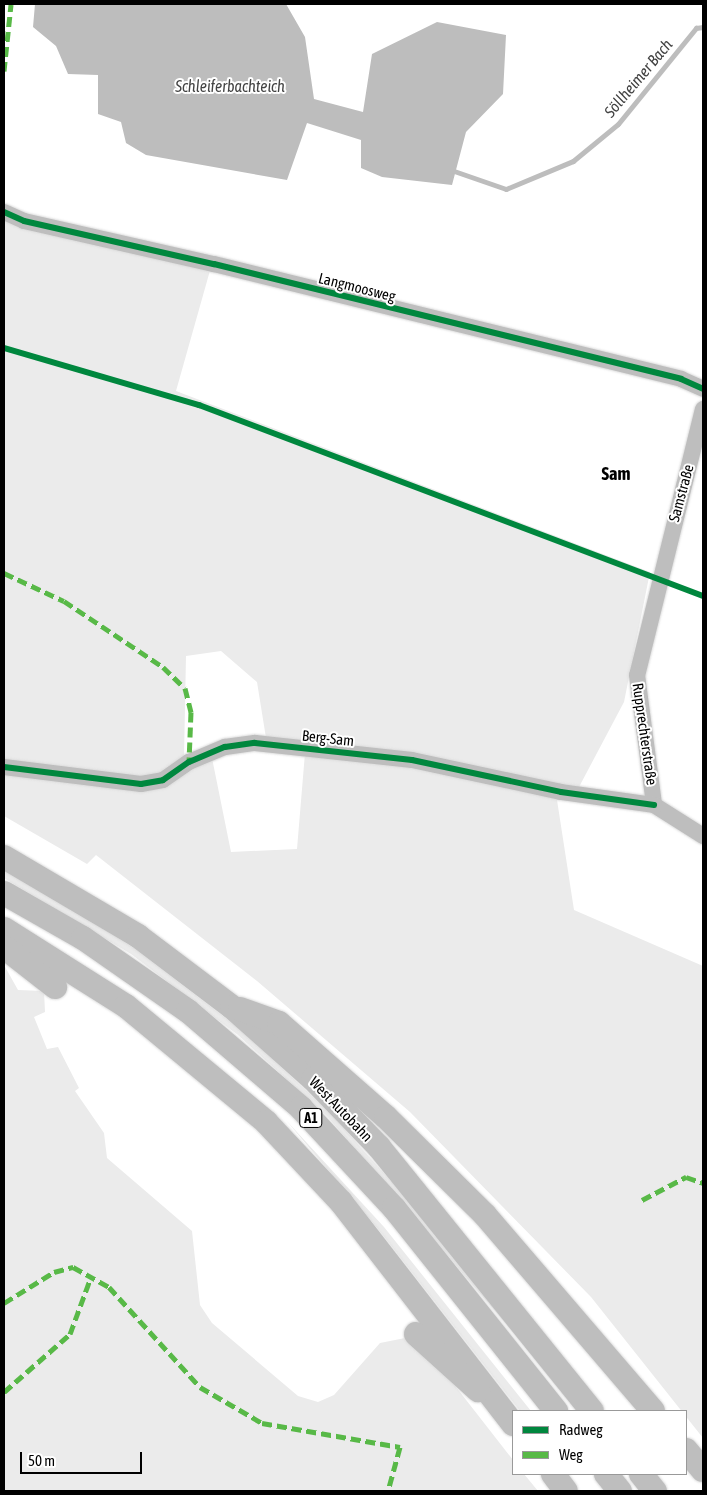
<!DOCTYPE html>
<meta charset="utf-8">
<style>
body{margin:0}
#map{position:relative;width:707px;height:1495px;overflow:hidden;background:#fff;font-family:"Asap Condensed",sans-serif}
div>[style]{position:absolute}
.green>*{inset:0;background:#ebebeb}
.water>*{inset:0;background:#bdbdbd}
.stream>*{height:5px;margin:-2.5px;padding:0 2.5px;transform-origin:2.5px;border-radius:2.5px;background:#bdbdbd}
.roads{filter:drop-shadow(0 0 1px #dbdbdb) drop-shadow(0 0 1px #dbdbdb)}
.minor>*{height:16px;margin:-8px;padding:0 8px;transform-origin:8px;border-radius:8px;background:#bebebe}
.highway>*{height:24px;margin:-12px;padding:0 12px;transform-origin:12px;border-radius:12px;background:#bebebe}
.quiet>*{height:5px;margin-top:-2.5px;transform-origin:0;background:repeating-linear-gradient(90deg,#58b947 0 10px,transparent 0 15px)}
.cycleway>*{height:6px;margin:-3px;padding:0 3px;transform-origin:3px;border-radius:3px;background:#00873e}
span{translate:-50% -50%;white-space:nowrap;text-align:center;line-height:1.15;-webkit-text-stroke:4px #fff;paint-order:stroke}
.shield-label span{padding:1px 4px;background:#fff;border:1px solid;border-radius:4px;-webkit-text-stroke-width:0}
.shield-label{font-size:14px;color:#000;font-weight:700}
.street-label{font-size:15px;color:#000}
.water-label{font-size:16px;color:#424242;font-style:italic}
.quarter-label{font-size:18px;color:#000;font-weight:700}
.frame{position:absolute;inset:0;border:5px solid #000;pointer-events:none}
.legend{position:absolute;left:512px;top:1410px;width:175px;height:65px;box-sizing:border-box;background:#fff;border:1px solid #999;margin:0;padding:6px 9px;list-style:none;font-size:15px;color:#000}
.legend li{display:flex;align-items:center;gap:10px;height:25px}
.legend b{width:25px;border:1px solid #999}
.scale{position:absolute;left:20px;top:1452px;width:122px;height:22px;box-sizing:border-box;border:2px solid #000;border-top:0;padding-left:6px;font-size:15px;line-height:18px;white-space:nowrap;color:#000;-webkit-text-stroke:4px #fff;paint-order:stroke}
</style>
<div id="map">
<div class="green">
<i style="clip-path:polygon(evenodd,4px 217px,211px 267px,176px 391px,650px 572px,624px 702px,579px 787px,557px 800px,574px 910px,703px 966px,703px 1438px,591px 1297px,410px 1112px,257px 981px,96px 855px,87px 864px,4px 816px,4px 217px,221px 651px,257px 682px,266px 738px,305px 753px,297px 849px,231px 852px,212px 758px,184px 757px,186px 656px,221px 651px)"></i>
<i style="clip-path:polygon(4px 868px,134px 948px,241px 1030px,330px 1113px,423px 1217px,526px 1347px,327px 1116px,238px 1035px,131px 954px,4px 878px)"></i>
<i style="clip-path:polygon(4px 965px,18px 990px,44px 991px,45px 1012px,34px 1017px,47px 1049px,58px 1047px,79px 1088px,75px 1091px,104px 1133px,107px 1158px,192px 1231px,200px 1305px,212px 1323px,298px 1396px,318px 1402px,334px 1395px,380px 1343px,405px 1338px,442px 1369px,513px 1460px,513px 1474px,524px 1474px,538px 1491px,4px 1491px)"></i>
<i style="clip-path:polygon(285px 1119px,384px 1227px,531px 1411px,520px 1411px,379px 1230px)"></i>
</div>
<div class="water">
<i style="clip-path:polygon(35px 4px,286px 4px,305px 37px,314px 99px,363px 112px,372px 54px,437px 22px,506px 35px,503px 94px,466px 132px,452px 185px,382px 177px,361px 168px,361px 140px,307px 123px,287px 180px,146px 155px,126px 143px,121px 122px,98px 114px,98px 75px,68px 74px,56px 46px,33px 27px)"></i>
</div>
<div class="stream">
<i style="left:454px;top:171px;width:55px;rotate:19.1deg"></i>
<i style="left:506px;top:189px;width:73px;rotate:-22.7deg"></i>
<i style="left:573px;top:161px;width:58px;rotate:-39.4deg"></i>
<i style="left:618px;top:124px;width:124px;rotate:-50.9deg"></i>
<i style="left:696px;top:28px;width:7px;rotate:-8deg"></i>
</div>
<div class="roads">
<div class="minor">
<i style="left:4px;top:212px;width:22px;rotate:24deg"></i>
<i style="left:24px;top:221px;width:195px;rotate:12.8deg"></i>
<i style="left:214px;top:264px;width:481px;rotate:13.8deg"></i>
<i style="left:681px;top:379px;width:24px;rotate:24deg"></i>
<i style="left:703px;top:409px;width:274px;rotate:103.9deg"></i>
<i style="left:637px;top:675px;width:131px;rotate:82.5deg"></i>
<i style="left:654px;top:805px;width:58px;rotate:32.3deg"></i>
<i style="left:4px;top:767px;width:138px;rotate:7.1deg"></i>
<i style="left:141px;top:784px;width:22px;rotate:-10deg"></i>
<i style="left:163px;top:780px;width:32px;rotate:-35deg"></i>
<i style="left:189px;top:762px;width:39px;rotate:-23deg"></i>
<i style="left:225px;top:747px;width:30px;rotate:-8deg"></i>
<i style="left:255px;top:743px;width:158px;rotate:6.2deg"></i>
<i style="left:412px;top:760px;width:152px;rotate:12.1deg"></i>
<i style="left:561px;top:792px;width:94px;rotate:8deg"></i>
</div>
<div class="highway">
<i style="left:4px;top:857px;width:156px;rotate:30.5deg"></i>
<i style="left:138px;top:936px;width:118px;rotate:37.1deg"></i>
<i style="left:232px;top:1007px;width:108px;rotate:41.6deg"></i>
<i style="left:313px;top:1079px;width:95px;rotate:45.9deg"></i>
<i style="left:379px;top:1147px;width:339px;rotate:51.1deg"></i>
<i style="left:4px;top:893px;width:91px;rotate:29.7deg"></i>
<i style="left:83px;top:938px;width:128px;rotate:34.8deg"></i>
<i style="left:188px;top:1011px;width:149px;rotate:40.6deg"></i>
<i style="left:301px;top:1108px;width:137px;rotate:47.1deg"></i>
<i style="left:394px;top:1208px;width:260px;rotate:51.4deg"></i>
<i style="left:4px;top:929px;width:144px;rotate:32.3deg"></i>
<i style="left:126px;top:1006px;width:182px;rotate:39.6deg"></i>
<i style="left:266px;top:1122px;width:110px;rotate:46.8deg"></i>
<i style="left:341px;top:1202px;width:281px;rotate:52.2deg"></i>
<i style="left:4px;top:947px;width:65px;rotate:38.1deg"></i>
<i style="left:240px;top:1009px;width:41px;rotate:19.7deg"></i>
<i style="left:279px;top:1023px;width:142px;rotate:41.3deg"></i>
<i style="left:386px;top:1117px;width:139px;rotate:44.7deg"></i>
<i style="left:485px;top:1215px;width:258px;rotate:49.4deg"></i>
<i style="left:416px;top:1334px;width:84px;rotate:42.1deg"></i>
<i style="left:686px;top:1450px;width:26px;rotate:50deg"></i>
<i style="left:553px;top:1474px;width:21px;rotate:53deg"></i>
<i style="left:606px;top:1474px;width:22px;rotate:51deg"></i>
<i style="left:641px;top:1474px;width:22px;rotate:51deg"></i>
</div>
</div>
<div class="quiet">
<i style="left:4px;top:71px;width:67px;rotate:-84deg"></i>
<i style="left:4px;top:573px;width:66px;rotate:25deg"></i>
<i style="left:64px;top:601px;width:119px;rotate:33.7deg"></i>
<i style="left:163px;top:667px;width:30px;rotate:44deg"></i>
<i style="left:185px;top:688px;width:25px;rotate:76deg"></i>
<i style="left:191px;top:712px;width:50px;rotate:92.3deg"></i>
<i style="left:642px;top:1200px;width:50px;rotate:-27.6deg"></i>
<i style="left:686px;top:1177px;width:18px;rotate:19deg"></i>
<i style="left:4px;top:1303px;width:59px;rotate:-31.8deg"></i>
<i style="left:54px;top:1272px;width:20px;rotate:-15deg"></i>
<i style="left:73px;top:1267px;width:41px;rotate:29.1deg"></i>
<i style="left:109px;top:1287px;width:135px;rotate:47.7deg"></i>
<i style="left:200px;top:1387px;width:72px;rotate:30.1deg"></i>
<i style="left:262px;top:1423px;width:140px;rotate:9.9deg"></i>
<i style="left:400px;top:1447px;width:46px;rotate:105.3deg"></i>
<i style="left:4px;top:1392px;width:88px;rotate:-41.3deg"></i>
<i style="left:70px;top:1334px;width:61px;rotate:-69.8deg"></i>
</div>
<div class="cycleway">
<i style="left:4px;top:212px;width:22px;rotate:24deg"></i>
<i style="left:24px;top:221px;width:195px;rotate:12.8deg"></i>
<i style="left:214px;top:264px;width:481px;rotate:13.8deg"></i>
<i style="left:681px;top:379px;width:24px;rotate:24deg"></i>
<i style="left:4px;top:348px;width:203px;rotate:16.3deg"></i>
<i style="left:199px;top:405px;width:539px;rotate:20.76deg"></i>
<i style="left:4px;top:767px;width:138px;rotate:7.1deg"></i>
<i style="left:141px;top:784px;width:22px;rotate:-10deg"></i>
<i style="left:163px;top:780px;width:32px;rotate:-35deg"></i>
<i style="left:189px;top:762px;width:39px;rotate:-23deg"></i>
<i style="left:225px;top:747px;width:30px;rotate:-8deg"></i>
<i style="left:255px;top:743px;width:158px;rotate:6.2deg"></i>
<i style="left:412px;top:760px;width:152px;rotate:12.1deg"></i>
<i style="left:561px;top:792px;width:94px;rotate:8deg"></i>
</div>
<div class="shield-label">
<span style="left:311px;top:1118px">A1</span>
</div>
<div class="street-label">
<span style="left:357px;top:287px;rotate:14deg">Langmoosweg</span>
<span style="left:681px;top:493px;rotate:-75deg">Samstraße</span>
<span style="left:645px;top:734px;rotate:82deg">Rupprechterstraße</span>
<span style="left:328px;top:738px;rotate:6deg">Berg-Sam</span>
<span style="left:341px;top:1109px;rotate:46deg">West Autobahn</span>
</div>
<div class="water-label">
<span style="left:638px;top:78px;rotate:-50deg">Söllheimer Bach</span>
<span style="left:230px;top:86px">Schleiferbachteich</span>
</div>
<div class="quarter-label">
<span style="left:616px;top:474px">Sam</span>
</div>
<div class="frame"></div>
<ul class="legend">
<li><b style="height:6px;background:#00873e"></b>Radweg</li>
<li><b style="height:6px;background:#58b947"></b>Weg</li>
</ul>
<div class="scale">50 m</div>
</div>
